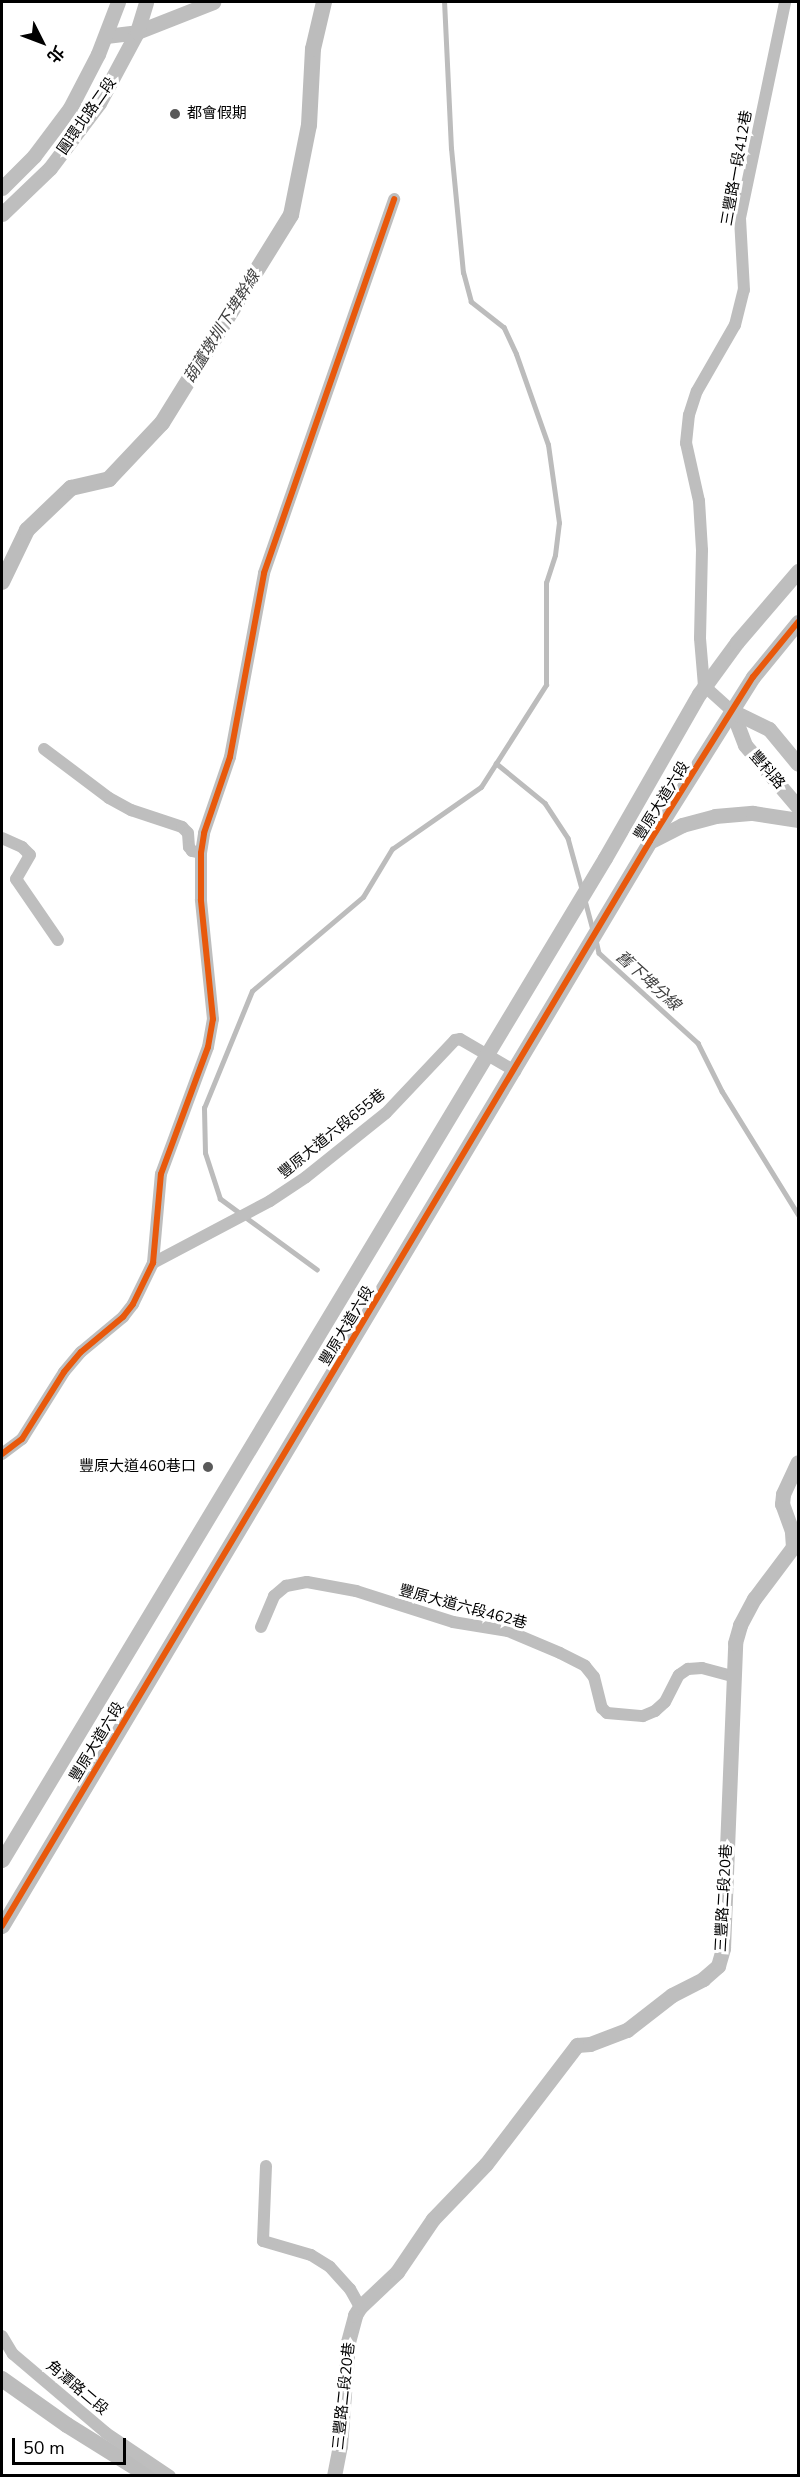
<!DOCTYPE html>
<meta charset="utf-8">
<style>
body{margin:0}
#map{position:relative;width:800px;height:2477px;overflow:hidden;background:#fff;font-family:"Nunito Sans","Noto Sans TC",sans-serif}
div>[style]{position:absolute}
.stream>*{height:4.5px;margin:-2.25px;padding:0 2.25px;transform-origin:2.25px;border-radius:2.25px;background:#bcbcbc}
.canal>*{height:16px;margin:-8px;padding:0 8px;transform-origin:8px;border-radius:8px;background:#bcbcbc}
.minor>*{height:12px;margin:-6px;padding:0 6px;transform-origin:6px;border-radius:6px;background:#bebebe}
.tertiary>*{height:15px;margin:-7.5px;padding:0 7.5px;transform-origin:7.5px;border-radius:7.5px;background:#bebebe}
.cycleway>*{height:6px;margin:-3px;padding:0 3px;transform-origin:3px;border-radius:3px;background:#e8590c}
.dots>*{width:16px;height:16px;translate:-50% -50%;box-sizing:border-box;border:3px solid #fff;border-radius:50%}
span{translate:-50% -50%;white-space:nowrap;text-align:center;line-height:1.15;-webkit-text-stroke:6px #fff;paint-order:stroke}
.poi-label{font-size:15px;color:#000}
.left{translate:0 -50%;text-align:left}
.right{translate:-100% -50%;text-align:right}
.street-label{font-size:15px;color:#000}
.water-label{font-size:16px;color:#404040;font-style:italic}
.frame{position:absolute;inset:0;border:3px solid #000;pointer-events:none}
.north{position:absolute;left:12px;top:12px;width:60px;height:60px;-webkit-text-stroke:4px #fff;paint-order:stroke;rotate:132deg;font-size:16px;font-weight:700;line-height:24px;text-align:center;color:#000}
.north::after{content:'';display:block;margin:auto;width:21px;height:27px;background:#000;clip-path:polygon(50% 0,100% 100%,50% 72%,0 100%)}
.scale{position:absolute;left:12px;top:2438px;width:114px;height:27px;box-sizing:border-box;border:3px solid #000;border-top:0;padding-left:8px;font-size:18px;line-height:21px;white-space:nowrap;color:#000;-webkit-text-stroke:4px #fff;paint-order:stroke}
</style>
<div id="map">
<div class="stream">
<i style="left:496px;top:763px;width:63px;rotate:39.2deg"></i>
<i style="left:545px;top:803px;width:42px;rotate:56.7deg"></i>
<i style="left:568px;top:838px;width:53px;rotate:74.6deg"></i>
<i style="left:585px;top:900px;width:30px;rotate:75deg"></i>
<i style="left:596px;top:940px;width:13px;rotate:77deg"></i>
<i style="left:599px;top:953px;width:134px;rotate:42.3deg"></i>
<i style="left:698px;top:1043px;width:54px;rotate:63.4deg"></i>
<i style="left:722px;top:1091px;width:145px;rotate:58.3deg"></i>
<i style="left:317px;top:1270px;width:120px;rotate:-143.8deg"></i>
<i style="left:220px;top:1199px;width:48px;rotate:-108.1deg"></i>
<i style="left:205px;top:1153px;width:45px;rotate:-91.3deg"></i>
<i style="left:204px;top:1108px;width:126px;rotate:-67.7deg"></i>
<i style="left:252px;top:991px;width:145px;rotate:-40.3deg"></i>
<i style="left:363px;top:897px;width:56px;rotate:-58.9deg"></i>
<i style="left:392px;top:849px;width:108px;rotate:-34.9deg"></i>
<i style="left:481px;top:787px;width:121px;rotate:-57.5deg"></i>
<i style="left:546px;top:685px;width:102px;rotate:-90deg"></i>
<i style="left:546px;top:583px;width:29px;rotate:-72deg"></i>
<i style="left:555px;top:555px;width:32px;rotate:-83deg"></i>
<i style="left:559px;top:523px;width:79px;rotate:-98deg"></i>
<i style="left:548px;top:445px;width:96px;rotate:-109.4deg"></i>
<i style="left:516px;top:354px;width:29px;rotate:-115deg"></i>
<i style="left:504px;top:328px;width:42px;rotate:-141.8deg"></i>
<i style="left:471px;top:302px;width:30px;rotate:-105deg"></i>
<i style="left:463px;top:273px;width:125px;rotate:-95.5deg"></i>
<i style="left:451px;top:149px;width:147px;rotate:-92.7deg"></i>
</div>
<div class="canal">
<i style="left:2px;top:582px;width:58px;rotate:-64.3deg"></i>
<i style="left:27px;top:530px;width:61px;rotate:-43.7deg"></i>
<i style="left:71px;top:488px;width:39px;rotate:-13deg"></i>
<i style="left:109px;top:479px;width:77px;rotate:-46.6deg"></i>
<i style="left:162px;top:423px;width:245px;rotate:-58.2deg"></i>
<i style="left:291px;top:215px;width:92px;rotate:-78.7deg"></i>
<i style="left:309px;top:125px;width:76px;rotate:-87deg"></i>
<i style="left:313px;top:49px;width:48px;rotate:-76.8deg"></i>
<i style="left:2px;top:2379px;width:80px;rotate:35.3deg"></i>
<i style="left:67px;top:2425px;width:97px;rotate:31.9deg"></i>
</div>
<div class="minor">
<i style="left:732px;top:711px;width:38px;rotate:-138deg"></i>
<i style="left:704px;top:686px;width:48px;rotate:-94.8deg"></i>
<i style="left:700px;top:638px;width:88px;rotate:-88.7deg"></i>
<i style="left:702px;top:550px;width:49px;rotate:-93.5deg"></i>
<i style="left:699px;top:501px;width:59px;rotate:-102.6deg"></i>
<i style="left:686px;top:443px;width:28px;rotate:-84deg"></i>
<i style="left:689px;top:415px;width:25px;rotate:-72deg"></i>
<i style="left:697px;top:391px;width:76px;rotate:-60.1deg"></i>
<i style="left:735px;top:325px;width:36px;rotate:-76deg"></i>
<i style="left:744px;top:290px;width:72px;rotate:-93.2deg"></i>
<i style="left:740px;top:218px;width:221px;rotate:-78.2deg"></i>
<i style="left:44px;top:749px;width:81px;rotate:37deg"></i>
<i style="left:109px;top:798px;width:25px;rotate:29deg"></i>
<i style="left:131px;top:810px;width:54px;rotate:18.4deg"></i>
<i style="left:182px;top:827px;width:8px;rotate:45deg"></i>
<i style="left:188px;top:833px;width:14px;rotate:86deg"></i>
<i style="left:189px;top:847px;width:5px;rotate:53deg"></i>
<i style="left:192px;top:851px;width:9px;rotate:13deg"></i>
<i style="left:2px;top:838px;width:22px;rotate:24deg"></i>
<i style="left:22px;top:847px;width:11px;rotate:45deg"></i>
<i style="left:30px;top:855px;width:28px;rotate:120deg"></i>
<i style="left:16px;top:879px;width:74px;rotate:55.5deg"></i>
<i style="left:153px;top:1263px;width:132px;rotate:-27.9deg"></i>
<i style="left:270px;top:1201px;width:43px;rotate:-33.7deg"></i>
<i style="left:306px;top:1177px;width:102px;rotate:-38.7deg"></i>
<i style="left:386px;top:1113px;width:100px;rotate:-46.6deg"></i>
<i style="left:455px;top:1040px;width:5px;rotate:-11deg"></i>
<i style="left:460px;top:1039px;width:64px;rotate:30.2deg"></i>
<i style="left:2px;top:1454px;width:25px;rotate:-37deg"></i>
<i style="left:22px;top:1439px;width:79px;rotate:-57.9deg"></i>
<i style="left:64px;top:1372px;width:26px;rotate:-50deg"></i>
<i style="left:81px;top:1352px;width:55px;rotate:-39.8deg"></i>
<i style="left:123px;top:1317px;width:16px;rotate:-52deg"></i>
<i style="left:133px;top:1304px;width:46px;rotate:-64deg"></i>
<i style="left:153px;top:1263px;width:89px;rotate:-84.9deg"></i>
<i style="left:161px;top:1174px;width:135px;rotate:-69.7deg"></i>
<i style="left:208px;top:1047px;width:28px;rotate:-80deg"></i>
<i style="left:213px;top:1019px;width:120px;rotate:-95.8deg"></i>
<i style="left:201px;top:900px;width:47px;rotate:-90deg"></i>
<i style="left:201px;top:853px;width:20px;rotate:-81deg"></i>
<i style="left:204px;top:833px;width:80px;rotate:-71.1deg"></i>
<i style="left:230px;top:757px;width:187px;rotate:-79.5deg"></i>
<i style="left:264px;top:573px;width:396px;rotate:-70.8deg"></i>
<i style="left:261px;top:1627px;width:34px;rotate:-67deg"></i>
<i style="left:274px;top:1596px;width:16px;rotate:-40deg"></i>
<i style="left:286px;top:1586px;width:21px;rotate:-11deg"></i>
<i style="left:307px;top:1582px;width:50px;rotate:10.4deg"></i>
<i style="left:356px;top:1591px;width:102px;rotate:17.7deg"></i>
<i style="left:453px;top:1622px;width:56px;rotate:9.3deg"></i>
<i style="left:508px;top:1631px;width:56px;rotate:22.9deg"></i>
<i style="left:560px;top:1653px;width:28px;rotate:27deg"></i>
<i style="left:585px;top:1666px;width:14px;rotate:51deg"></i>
<i style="left:594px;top:1677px;width:32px;rotate:76deg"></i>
<i style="left:602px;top:1708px;width:7px;rotate:45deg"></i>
<i style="left:607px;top:1713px;width:36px;rotate:5deg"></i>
<i style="left:643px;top:1716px;width:13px;rotate:-23deg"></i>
<i style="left:655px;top:1711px;width:13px;rotate:-42deg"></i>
<i style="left:665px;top:1702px;width:30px;rotate:-63deg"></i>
<i style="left:679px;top:1675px;width:11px;rotate:-34deg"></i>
<i style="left:688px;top:1669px;width:14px;rotate:-4deg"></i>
<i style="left:702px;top:1668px;width:31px;rotate:15deg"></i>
<i style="left:266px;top:2166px;width:75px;rotate:92.3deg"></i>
<i style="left:263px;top:2241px;width:50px;rotate:16.3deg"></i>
<i style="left:311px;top:2255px;width:22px;rotate:32deg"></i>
<i style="left:330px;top:2267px;width:30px;rotate:48deg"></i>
<i style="left:350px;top:2289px;width:21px;rotate:61deg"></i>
<i style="left:2px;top:2336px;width:21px;rotate:59deg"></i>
<i style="left:13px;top:2354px;width:122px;rotate:40.3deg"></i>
<i style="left:106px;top:2433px;width:77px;rotate:33.9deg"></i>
</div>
<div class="tertiary">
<i style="left:106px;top:36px;width:31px;rotate:-7deg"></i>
<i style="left:137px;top:32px;width:82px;rotate:-21.5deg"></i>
<i style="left:2px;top:188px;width:45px;rotate:-45deg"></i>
<i style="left:34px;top:156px;width:60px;rotate:-53.1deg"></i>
<i style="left:70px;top:108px;width:61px;rotate:-62.6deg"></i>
<i style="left:98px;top:54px;width:56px;rotate:-69deg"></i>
<i style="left:2px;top:214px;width:66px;rotate:-43.8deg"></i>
<i style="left:50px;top:168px;width:81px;rotate:-53deg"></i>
<i style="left:99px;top:103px;width:81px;rotate:-61.8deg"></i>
<i style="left:137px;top:32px;width:31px;rotate:-73deg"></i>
<i style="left:732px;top:711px;width:36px;rotate:69deg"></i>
<i style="left:745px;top:745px;width:82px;rotate:49.5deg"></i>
<i style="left:732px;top:711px;width:41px;rotate:25.9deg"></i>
<i style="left:769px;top:729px;width:45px;rotate:50.4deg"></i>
<i style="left:653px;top:840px;width:33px;rotate:-27deg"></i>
<i style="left:682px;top:825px;width:34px;rotate:-15deg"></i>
<i style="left:715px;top:816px;width:38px;rotate:-5deg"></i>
<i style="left:753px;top:813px;width:46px;rotate:8.8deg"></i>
<i style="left:2px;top:1860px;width:1169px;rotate:-58.96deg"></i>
<i style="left:605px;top:858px;width:189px;rotate:-60.2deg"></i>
<i style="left:699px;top:694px;width:64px;rotate:-53.8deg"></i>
<i style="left:737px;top:642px;width:94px;rotate:-49.3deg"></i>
<i style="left:2px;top:1926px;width:1264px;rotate:-59.15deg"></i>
<i style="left:650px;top:841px;width:194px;rotate:-57.9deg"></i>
<i style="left:753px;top:677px;width:71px;rotate:-50.7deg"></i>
<i style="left:334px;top:2476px;width:31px;rotate:-79deg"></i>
<i style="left:340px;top:2446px;width:104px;rotate:-85.6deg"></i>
<i style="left:348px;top:2342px;width:28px;rotate:-75deg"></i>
<i style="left:355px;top:2315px;width:9px;rotate:-58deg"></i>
<i style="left:360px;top:2307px;width:51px;rotate:-43.4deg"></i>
<i style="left:397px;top:2272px;width:64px;rotate:-55.8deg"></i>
<i style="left:433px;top:2219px;width:76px;rotate:-46.1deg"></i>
<i style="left:486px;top:2164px;width:150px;rotate:-52.6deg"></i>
<i style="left:577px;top:2045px;width:13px;rotate:-4deg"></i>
<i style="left:590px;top:2044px;width:40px;rotate:-21deg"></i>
<i style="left:627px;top:2030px;width:57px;rotate:-37.9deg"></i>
<i style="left:672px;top:1995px;width:35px;rotate:-27deg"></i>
<i style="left:703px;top:1979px;width:20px;rotate:-41deg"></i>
<i style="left:718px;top:1966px;width:19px;rotate:-74deg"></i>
<i style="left:723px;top:1948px;width:305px;rotate:-87.7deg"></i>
<i style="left:735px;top:1643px;width:19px;rotate:-74deg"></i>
<i style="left:740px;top:1625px;width:30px;rotate:-62deg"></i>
<i style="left:754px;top:1599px;width:65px;rotate:-53.1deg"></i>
<i style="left:793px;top:1547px;width:16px;rotate:-94deg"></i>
<i style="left:792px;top:1531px;width:29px;rotate:-110deg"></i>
<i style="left:782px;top:1504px;width:10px;rotate:-84deg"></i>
<i style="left:783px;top:1494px;width:35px;rotate:-65deg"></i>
</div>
<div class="cycleway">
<i style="left:2px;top:1454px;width:25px;rotate:-37deg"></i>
<i style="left:22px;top:1439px;width:79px;rotate:-57.9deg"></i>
<i style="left:64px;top:1372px;width:26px;rotate:-50deg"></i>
<i style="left:81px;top:1352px;width:55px;rotate:-39.8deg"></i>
<i style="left:123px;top:1317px;width:16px;rotate:-52deg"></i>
<i style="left:133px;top:1304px;width:46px;rotate:-64deg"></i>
<i style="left:153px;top:1263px;width:89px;rotate:-84.9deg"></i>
<i style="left:161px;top:1174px;width:135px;rotate:-69.7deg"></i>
<i style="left:208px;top:1047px;width:28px;rotate:-80deg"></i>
<i style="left:213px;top:1019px;width:120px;rotate:-95.8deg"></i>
<i style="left:201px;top:900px;width:47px;rotate:-90deg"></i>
<i style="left:201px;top:853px;width:20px;rotate:-81deg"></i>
<i style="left:204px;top:833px;width:80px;rotate:-71.1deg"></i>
<i style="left:230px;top:757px;width:187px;rotate:-79.5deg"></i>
<i style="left:264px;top:573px;width:396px;rotate:-70.8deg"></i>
<i style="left:2px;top:1926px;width:1264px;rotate:-59.15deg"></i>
<i style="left:650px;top:841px;width:194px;rotate:-57.9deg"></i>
<i style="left:753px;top:677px;width:71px;rotate:-50.7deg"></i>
</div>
<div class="dots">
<i style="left:175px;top:114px;background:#595959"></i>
<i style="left:208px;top:1467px;background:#595959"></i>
</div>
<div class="poi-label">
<span class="left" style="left:187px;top:114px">都會假期</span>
<span class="right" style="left:196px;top:1467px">豐原大道460巷口</span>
</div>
<div class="street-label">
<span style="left:87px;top:116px;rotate:-55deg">圓環北路二段</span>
<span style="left:737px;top:168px;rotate:-80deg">三豐路一段412巷</span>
<span style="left:767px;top:770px;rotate:49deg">豐科路</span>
<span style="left:662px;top:801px;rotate:-58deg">豐原大道六段</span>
<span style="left:332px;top:1134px;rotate:-39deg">豐原大道六段655巷</span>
<span style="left:347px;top:1326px;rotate:-59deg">豐原大道六段</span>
<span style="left:463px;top:1607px;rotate:15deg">豐原大道六段462巷</span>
<span style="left:97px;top:1742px;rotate:-59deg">豐原大道六段</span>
<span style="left:724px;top:1898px;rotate:-87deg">三豐路二段20巷</span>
<span style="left:77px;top:2388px;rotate:40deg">角潭路二段</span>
<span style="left:344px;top:2396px;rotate:-84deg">三豐路二段20巷</span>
</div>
<div class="water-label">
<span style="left:222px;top:327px;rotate:-58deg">葫蘆墩圳下埤幹線</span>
<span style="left:648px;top:981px;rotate:42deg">舊下埤分線</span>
</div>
<div class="frame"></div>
<div class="north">北</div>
<div class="scale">50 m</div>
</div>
